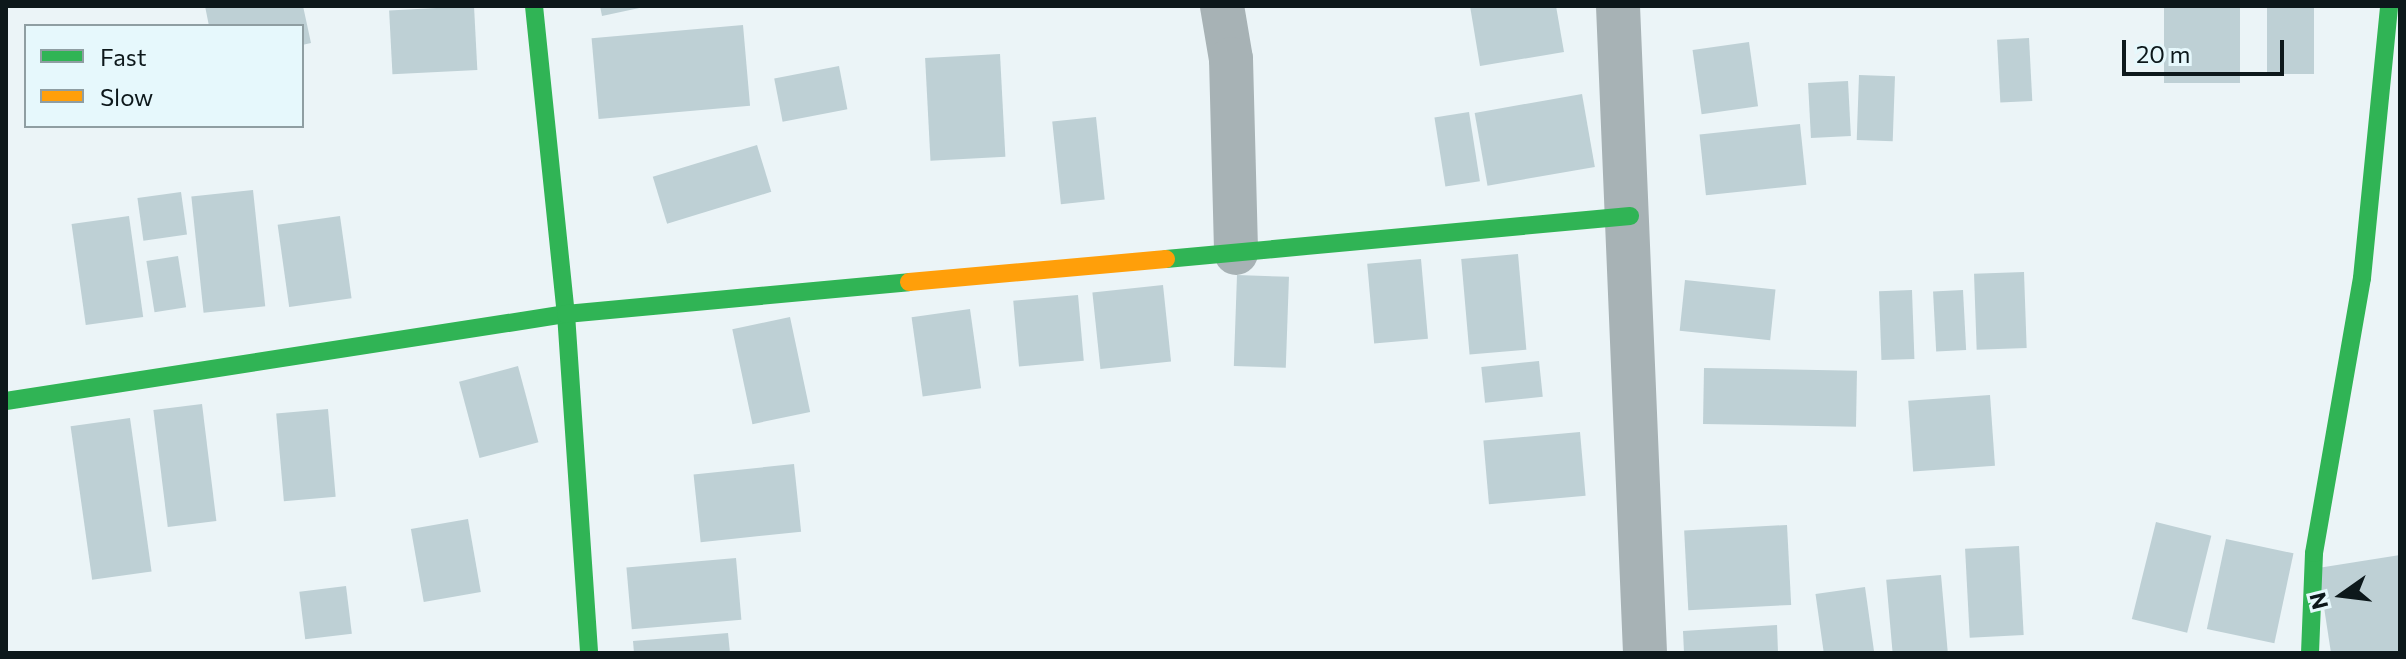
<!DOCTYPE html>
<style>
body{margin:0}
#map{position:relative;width:2406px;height:659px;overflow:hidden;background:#ebf4f7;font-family:Commissioner,sans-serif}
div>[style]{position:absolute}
.building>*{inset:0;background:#bed0d5;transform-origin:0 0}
.street>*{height:44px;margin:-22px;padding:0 22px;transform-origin:22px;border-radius:22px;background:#a7b2b5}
.fast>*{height:18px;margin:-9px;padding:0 9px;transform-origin:9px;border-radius:9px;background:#30b455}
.slow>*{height:18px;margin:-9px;padding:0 9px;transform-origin:9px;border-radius:9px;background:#ff9f0a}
span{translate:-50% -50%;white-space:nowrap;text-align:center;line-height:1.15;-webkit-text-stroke:6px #e6f8fc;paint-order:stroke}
.frame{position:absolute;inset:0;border:8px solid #0d181b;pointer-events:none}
.legend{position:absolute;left:24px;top:24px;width:280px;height:104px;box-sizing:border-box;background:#e6f8fc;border:2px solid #8f9ea2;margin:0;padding:10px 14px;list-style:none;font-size:24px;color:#0d181b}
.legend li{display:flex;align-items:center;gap:16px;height:40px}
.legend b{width:40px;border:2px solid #8f9ea2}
.north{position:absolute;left:2302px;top:555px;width:80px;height:80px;-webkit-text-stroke:6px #e6f8fc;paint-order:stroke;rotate:256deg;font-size:22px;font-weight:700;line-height:32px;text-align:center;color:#0d181b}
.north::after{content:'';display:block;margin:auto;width:28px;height:36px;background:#0d181b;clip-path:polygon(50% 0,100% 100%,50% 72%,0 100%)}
.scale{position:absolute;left:2122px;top:40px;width:162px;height:36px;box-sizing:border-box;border:4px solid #0d181b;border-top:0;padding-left:10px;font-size:24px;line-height:28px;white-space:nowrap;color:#0d181b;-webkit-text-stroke:6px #e6f8fc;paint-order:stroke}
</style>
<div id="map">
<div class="building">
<i style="clip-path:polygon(205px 6px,303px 6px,311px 43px,302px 45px,302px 26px,209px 26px)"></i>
<i style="left:474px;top:6px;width:64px;height:85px;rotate:87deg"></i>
<i style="clip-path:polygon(600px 6px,644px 6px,644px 7px,602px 16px)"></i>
<i style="clip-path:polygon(1470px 6px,1556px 6px,1564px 52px,1480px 66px)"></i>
<i style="left:2164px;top:6px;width:76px;height:77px"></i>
<i style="left:2267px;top:6px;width:47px;height:68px"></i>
<i style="left:743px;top:25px;width:81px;height:152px;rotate:85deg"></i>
<i style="left:2029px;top:38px;width:63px;height:32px;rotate:87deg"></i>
<i style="left:1749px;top:42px;width:65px;height:57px;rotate:82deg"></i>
<i style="left:1000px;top:54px;width:103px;height:75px;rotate:87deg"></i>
<i style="left:839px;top:66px;width:44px;height:66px;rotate:79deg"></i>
<i style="left:1859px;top:75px;width:36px;height:65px;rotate:2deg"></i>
<i style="left:1848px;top:81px;width:55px;height:40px;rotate:87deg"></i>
<i style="left:1582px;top:94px;width:74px;height:109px;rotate:80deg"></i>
<i style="left:1469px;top:112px;width:70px;height:35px;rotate:81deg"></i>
<i style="left:1096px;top:117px;width:83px;height:44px;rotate:84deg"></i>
<i style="left:1800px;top:124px;width:61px;height:101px;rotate:84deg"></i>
<i style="left:757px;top:145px;width:49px;height:109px;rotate:73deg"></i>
<i style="left:253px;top:190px;width:117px;height:62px;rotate:84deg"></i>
<i style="left:181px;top:192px;width:43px;height:44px;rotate:82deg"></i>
<i style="left:129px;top:216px;width:102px;height:58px;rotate:82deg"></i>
<i style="left:340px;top:216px;width:83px;height:63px;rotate:82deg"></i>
<i style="left:1518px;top:254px;width:96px;height:57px;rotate:85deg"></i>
<i style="left:178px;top:256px;width:52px;height:32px;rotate:81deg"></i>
<i style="left:1421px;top:259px;width:80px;height:54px;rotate:85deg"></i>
<i style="left:2024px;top:272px;width:76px;height:50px;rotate:88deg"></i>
<i style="left:1237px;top:275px;width:52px;height:91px;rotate:2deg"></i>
<i style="left:1685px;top:280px;width:91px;height:51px;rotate:6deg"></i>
<i style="left:1163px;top:285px;width:77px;height:71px;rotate:84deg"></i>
<i style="left:1912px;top:290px;width:69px;height:33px;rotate:88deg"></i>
<i style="left:1963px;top:290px;width:60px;height:30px;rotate:87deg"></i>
<i style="left:1078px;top:295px;width:66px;height:65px;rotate:85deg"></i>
<i style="left:970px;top:309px;width:80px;height:59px;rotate:82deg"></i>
<i style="left:790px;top:317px;width:97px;height:59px;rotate:78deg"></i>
<i style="left:1539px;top:361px;width:36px;height:58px;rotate:84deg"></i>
<i style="left:518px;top:366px;width:79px;height:61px;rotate:75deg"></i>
<i style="left:1704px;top:368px;width:153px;height:56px;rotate:1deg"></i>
<i style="left:1990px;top:395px;width:71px;height:82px;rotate:86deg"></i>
<i style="left:202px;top:404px;width:118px;height:49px;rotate:83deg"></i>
<i style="left:328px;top:409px;width:88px;height:52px;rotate:85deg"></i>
<i style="left:130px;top:418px;width:155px;height:60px;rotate:82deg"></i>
<i style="left:1580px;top:432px;width:64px;height:97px;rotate:85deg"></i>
<i style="left:794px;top:464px;width:68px;height:101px;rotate:84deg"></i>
<i style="left:468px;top:519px;width:74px;height:58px;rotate:80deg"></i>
<i style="left:2156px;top:522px;width:57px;height:100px;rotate:14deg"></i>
<i style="left:1787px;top:525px;width:80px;height:103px;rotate:87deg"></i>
<i style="left:2226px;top:539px;width:69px;height:92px;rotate:12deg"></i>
<i style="left:2019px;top:546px;width:89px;height:54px;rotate:87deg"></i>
<i style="clip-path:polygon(2400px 555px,2400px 653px,2331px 653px,2318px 568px)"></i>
<i style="left:736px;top:558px;width:62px;height:110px;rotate:85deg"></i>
<i style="left:1941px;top:575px;width:78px;height:55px;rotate:85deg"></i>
<i style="left:346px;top:586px;width:48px;height:47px;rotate:83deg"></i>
<i style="left:1865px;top:587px;width:67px;height:50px;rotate:82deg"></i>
<i style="clip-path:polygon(1777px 625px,1778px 653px,1684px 653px,1683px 631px)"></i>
<i style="clip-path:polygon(728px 633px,730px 653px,634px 653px,633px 641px)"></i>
</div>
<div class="street">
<i style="left:1222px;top:6px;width:54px;rotate:80.4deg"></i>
<i style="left:1231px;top:59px;width:194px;rotate:88.5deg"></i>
<i style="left:1618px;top:6px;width:648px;rotate:87.61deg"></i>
</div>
<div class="fast">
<i style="left:534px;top:6px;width:310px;rotate:84.1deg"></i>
<i style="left:566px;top:314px;width:340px;rotate:86.1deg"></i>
<i style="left:1166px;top:259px;width:466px;rotate:-5.3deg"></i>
<i style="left:6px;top:401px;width:567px;rotate:-8.83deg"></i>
<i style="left:566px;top:314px;width:344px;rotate:-5.3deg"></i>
<i style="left:2310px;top:653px;width:100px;rotate:-87.7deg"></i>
<i style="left:2314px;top:553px;width:279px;rotate:-80.1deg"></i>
<i style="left:2362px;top:278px;width:273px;rotate:-84.3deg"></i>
</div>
<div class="slow">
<i style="left:909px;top:282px;width:258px;rotate:-5.1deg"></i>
</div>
<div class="frame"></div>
<ul class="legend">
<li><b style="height:10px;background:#30b455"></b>Fast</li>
<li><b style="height:10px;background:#ff9f0a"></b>Slow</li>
</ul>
<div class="north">N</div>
<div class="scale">20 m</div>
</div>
